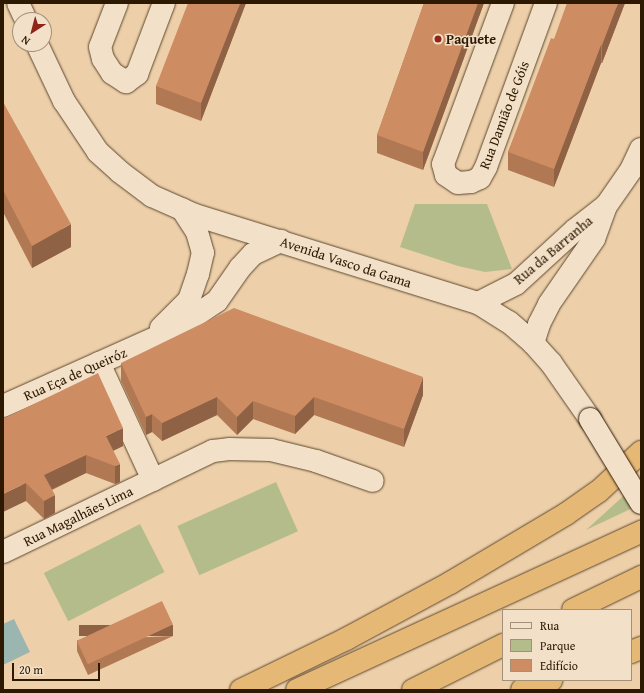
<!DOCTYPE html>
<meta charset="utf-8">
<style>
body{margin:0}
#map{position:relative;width:644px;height:693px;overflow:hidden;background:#edd0aa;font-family:"Gentium Book Plus",serif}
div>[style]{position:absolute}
.green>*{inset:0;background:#b5bc8b;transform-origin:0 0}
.water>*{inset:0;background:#9bb5b1}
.roads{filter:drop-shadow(0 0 1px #5d472c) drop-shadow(0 0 1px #5d472c)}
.minor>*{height:22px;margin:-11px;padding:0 11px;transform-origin:11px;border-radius:11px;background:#f3e0c8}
.tertiary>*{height:22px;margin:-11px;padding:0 11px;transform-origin:11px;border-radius:11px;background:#f3e0c8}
.secondary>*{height:22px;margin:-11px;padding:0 11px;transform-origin:11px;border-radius:11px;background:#f3e0c8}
.motorway>*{height:22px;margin:-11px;padding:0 11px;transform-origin:11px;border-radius:11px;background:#e6b875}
.bridges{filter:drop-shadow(0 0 1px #2d1902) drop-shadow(0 0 1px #2d1902)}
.secondary-bridge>*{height:22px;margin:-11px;padding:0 11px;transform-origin:11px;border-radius:11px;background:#f3e0c8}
.wall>*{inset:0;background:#b17854}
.shaded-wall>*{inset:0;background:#906245;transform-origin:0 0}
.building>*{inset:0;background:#ce8c62;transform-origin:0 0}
.dots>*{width:11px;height:11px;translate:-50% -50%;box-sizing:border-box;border:2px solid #f3e0c8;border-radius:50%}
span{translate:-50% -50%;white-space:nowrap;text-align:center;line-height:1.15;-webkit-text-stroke:3px #f3e0c8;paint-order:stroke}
.poi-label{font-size:14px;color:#2d1902;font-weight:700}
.left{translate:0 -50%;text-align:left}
.street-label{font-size:14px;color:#2d1902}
.frame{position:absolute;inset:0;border:4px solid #2d1902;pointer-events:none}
.legend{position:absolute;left:502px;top:609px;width:130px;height:72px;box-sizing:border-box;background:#f3e0c8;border:1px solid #a49079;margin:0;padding:5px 7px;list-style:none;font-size:12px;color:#2d1902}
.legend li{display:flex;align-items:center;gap:8px;height:20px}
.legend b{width:20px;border:1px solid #a49079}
.north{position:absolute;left:12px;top:12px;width:40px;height:40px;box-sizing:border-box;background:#f3e0c8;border:1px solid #a49079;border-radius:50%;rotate:216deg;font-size:11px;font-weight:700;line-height:16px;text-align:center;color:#2d1902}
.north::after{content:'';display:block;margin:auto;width:14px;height:18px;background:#8f2418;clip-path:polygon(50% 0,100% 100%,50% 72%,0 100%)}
.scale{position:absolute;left:12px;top:663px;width:88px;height:18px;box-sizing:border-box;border:2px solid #2d1902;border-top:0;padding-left:5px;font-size:12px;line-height:14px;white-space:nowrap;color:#2d1902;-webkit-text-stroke:3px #f3e0c8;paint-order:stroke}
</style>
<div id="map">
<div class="green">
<i style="clip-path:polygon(415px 204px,487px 204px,512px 269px,485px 272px,458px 266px,400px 247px)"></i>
<i style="clip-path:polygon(641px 480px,641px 504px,586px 530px)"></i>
<i style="left:276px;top:482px;width:54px;height:108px;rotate:66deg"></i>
<i style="left:140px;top:524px;width:54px;height:108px;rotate:63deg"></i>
</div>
<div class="water">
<i style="clip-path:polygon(14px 619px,30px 652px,3px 665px,3px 624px)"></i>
</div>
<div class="roads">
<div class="minor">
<i style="left:117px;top:3px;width:47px;rotate:111.1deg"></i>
<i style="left:100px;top:47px;width:12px;rotate:76deg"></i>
<i style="left:103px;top:59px;width:17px;rotate:57deg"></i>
<i style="left:112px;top:73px;width:17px;rotate:33deg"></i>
<i style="left:126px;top:82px;width:14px;rotate:-36deg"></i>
<i style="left:137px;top:74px;width:76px;rotate:-69.2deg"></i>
<i style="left:503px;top:3px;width:172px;rotate:110.4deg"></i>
<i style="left:443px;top:164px;width:11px;rotate:75deg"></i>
<i style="left:446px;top:175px;width:14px;rotate:34deg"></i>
<i style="left:458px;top:183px;width:13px;rotate:-4deg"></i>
<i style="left:471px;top:182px;width:10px;rotate:-24deg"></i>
<i style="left:480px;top:178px;width:13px;rotate:-61deg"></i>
<i style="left:486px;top:167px;width:175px;rotate:-69.9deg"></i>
<i style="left:161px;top:328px;width:40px;rotate:-45deg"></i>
<i style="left:189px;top:300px;width:28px;rotate:-71deg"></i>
<i style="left:198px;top:274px;width:22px;rotate:-77deg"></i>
<i style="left:203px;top:253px;width:22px;rotate:-106deg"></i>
<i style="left:197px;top:232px;width:27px;rotate:-123deg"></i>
<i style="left:99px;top:363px;width:129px;rotate:65.2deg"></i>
<i style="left:3px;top:406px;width:191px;rotate:-24.1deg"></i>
<i style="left:177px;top:328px;width:48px;rotate:-34deg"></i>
<i style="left:217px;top:301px;width:40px;rotate:-55.1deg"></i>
<i style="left:240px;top:268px;width:19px;rotate:-47deg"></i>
<i style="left:253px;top:254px;width:31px;rotate:-25deg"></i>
<i style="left:3px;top:552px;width:233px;rotate:-25.7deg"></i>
<i style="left:213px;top:451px;width:16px;rotate:-7deg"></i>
<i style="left:229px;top:449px;width:42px;rotate:1.4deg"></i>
<i style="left:271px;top:450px;width:46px;rotate:13.7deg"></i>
<i style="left:316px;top:461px;width:60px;rotate:19.3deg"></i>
</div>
<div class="tertiary">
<i style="left:478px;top:303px;width:42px;rotate:-26.6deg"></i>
<i style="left:516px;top:284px;width:80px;rotate:-42.5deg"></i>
<i style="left:575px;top:230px;width:39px;rotate:-38deg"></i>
<i style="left:533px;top:343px;width:20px;rotate:-72deg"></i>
<i style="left:539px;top:324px;width:22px;rotate:-63deg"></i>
<i style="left:549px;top:304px;width:79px;rotate:-55.3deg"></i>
<i style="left:594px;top:239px;width:35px;rotate:-70deg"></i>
<i style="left:606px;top:206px;width:44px;rotate:-55.2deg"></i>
<i style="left:631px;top:170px;width:23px;rotate:-65deg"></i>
</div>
<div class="secondary">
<i style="left:18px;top:3px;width:19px;rotate:65deg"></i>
<i style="left:37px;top:44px;width:63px;rotate:64.7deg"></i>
<i style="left:64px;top:101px;width:61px;rotate:56.3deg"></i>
<i style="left:98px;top:152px;width:30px;rotate:42deg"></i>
<i style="left:120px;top:172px;width:40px;rotate:37deg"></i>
<i style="left:152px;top:196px;width:47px;rotate:23.8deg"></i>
<i style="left:195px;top:215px;width:296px;rotate:17.3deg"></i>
<i style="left:478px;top:303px;width:36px;rotate:32deg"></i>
<i style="left:509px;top:322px;width:32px;rotate:41deg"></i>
<i style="left:533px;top:343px;width:27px;rotate:48deg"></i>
<i style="left:551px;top:363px;width:68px;rotate:55.1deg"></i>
</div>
<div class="motorway">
<i style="left:573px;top:610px;width:76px;rotate:-25.9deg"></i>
<i style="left:631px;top:652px;width:11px;rotate:-22deg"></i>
<i style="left:241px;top:690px;width:117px;rotate:-25.9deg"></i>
<i style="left:346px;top:639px;width:118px;rotate:-28.3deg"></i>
<i style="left:450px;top:583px;width:135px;rotate:-30.7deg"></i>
<i style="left:566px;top:514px;width:39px;rotate:-35deg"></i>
<i style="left:598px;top:492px;width:59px;rotate:-42.9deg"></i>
<i style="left:297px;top:690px;width:379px;rotate:-24.7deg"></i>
<i style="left:413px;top:690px;width:101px;rotate:-26.6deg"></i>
<i style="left:522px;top:690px;width:31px;rotate:-19deg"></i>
</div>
</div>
<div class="bridges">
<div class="secondary-bridge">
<i style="left:590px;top:419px;width:98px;rotate:58.7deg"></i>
</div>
</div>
<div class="wall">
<i style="clip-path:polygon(246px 3px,201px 121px,156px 104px,156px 86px)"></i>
<i style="clip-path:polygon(424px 3px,484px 3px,423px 170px,377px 153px,377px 135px)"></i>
<i style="clip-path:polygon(625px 3px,602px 63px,601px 63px,554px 187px,508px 170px,508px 152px,554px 39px)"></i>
<i style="clip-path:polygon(3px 102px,71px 247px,32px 268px,3px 212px)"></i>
<i style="clip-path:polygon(121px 363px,423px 395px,404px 447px,314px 415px,295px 434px,253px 419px,237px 435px,217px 415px,162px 441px,152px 432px,146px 435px,121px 381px)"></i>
<i style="clip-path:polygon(3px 419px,123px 446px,113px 451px,120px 482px,115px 484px,86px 473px,52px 490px,55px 513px,44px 519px,26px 501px)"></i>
<i style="clip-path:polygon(173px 636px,88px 675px,77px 651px,77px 640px)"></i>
</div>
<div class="shaded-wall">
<i style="clip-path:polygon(240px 3px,246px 3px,201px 121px,201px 103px)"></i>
<i style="clip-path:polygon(478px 3px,484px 3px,423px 170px,423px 152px)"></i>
<i style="clip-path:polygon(618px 3px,625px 3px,602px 63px,602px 45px)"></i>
<i style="clip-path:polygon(601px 45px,601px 63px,554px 187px,554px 169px)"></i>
<i style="clip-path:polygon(71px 224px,71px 247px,32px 268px,32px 246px)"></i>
<i style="clip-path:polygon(423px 377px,423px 395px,404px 447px,404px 429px)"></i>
<i style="clip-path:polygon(217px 397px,217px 415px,162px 441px,162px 423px)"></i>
<i style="clip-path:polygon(314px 397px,314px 415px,295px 434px,295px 416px)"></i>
<i style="clip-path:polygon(253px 401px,253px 419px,237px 435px,237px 417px)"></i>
<i style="clip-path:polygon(152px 414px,152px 432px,146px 435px,146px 417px)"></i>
<i style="clip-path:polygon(123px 428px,123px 446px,106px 454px,106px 436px)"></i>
<i style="clip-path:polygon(86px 455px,86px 473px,44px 493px,44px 475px)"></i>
<i style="clip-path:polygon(120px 464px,120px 482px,115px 484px,115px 466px)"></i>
<i style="clip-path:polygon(26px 483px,26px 501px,3px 512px,3px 494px)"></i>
<i style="clip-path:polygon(55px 495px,55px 513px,44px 519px,44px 501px)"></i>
<i style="left:173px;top:625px;width:11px;height:94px;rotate:90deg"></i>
</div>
<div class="building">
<i style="clip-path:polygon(188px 3px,240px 3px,201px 103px,156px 86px)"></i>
<i style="clip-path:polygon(424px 3px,478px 3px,423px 152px,377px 135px)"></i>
<i style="clip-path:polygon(567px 3px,618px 3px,602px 45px,601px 45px,554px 169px,508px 152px,551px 38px,554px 39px)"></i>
<i style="clip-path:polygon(3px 102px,71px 224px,32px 246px,3px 190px)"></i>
<i style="clip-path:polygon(234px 308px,423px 377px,404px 429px,314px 397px,295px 416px,253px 401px,237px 417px,217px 397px,162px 423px,152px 414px,146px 417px,121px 363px)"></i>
<i style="clip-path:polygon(98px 373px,123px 428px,106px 436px,120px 464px,115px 466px,86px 455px,44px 475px,55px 495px,44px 501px,26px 483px,3px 494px,3px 419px)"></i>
<i style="left:162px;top:601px;width:26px;height:94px;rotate:65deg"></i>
</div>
<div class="dots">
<i style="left:438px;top:39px;background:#8f2418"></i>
</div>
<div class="poi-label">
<span class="left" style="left:446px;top:39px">Paquete</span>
</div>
<div class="street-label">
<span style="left:504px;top:115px;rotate:-69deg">Rua Damião de Góis</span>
<span style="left:553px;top:250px;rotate:-40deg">Rua da Barranha</span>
<span style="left:346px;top:262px;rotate:18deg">Avenida Vasco da Gama</span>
<span style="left:75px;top:374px;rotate:-24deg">Rua Eça de Queiróz</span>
<span style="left:78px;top:516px;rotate:-26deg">Rua Magalhães Lima</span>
</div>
<div class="frame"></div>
<ul class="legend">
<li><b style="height:5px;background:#f3e0c8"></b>Rua</li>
<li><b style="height:11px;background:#b5bc8b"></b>Parque</li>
<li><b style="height:11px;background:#ce8c62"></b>Edifício</li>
</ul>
<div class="north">N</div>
<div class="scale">20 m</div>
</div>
